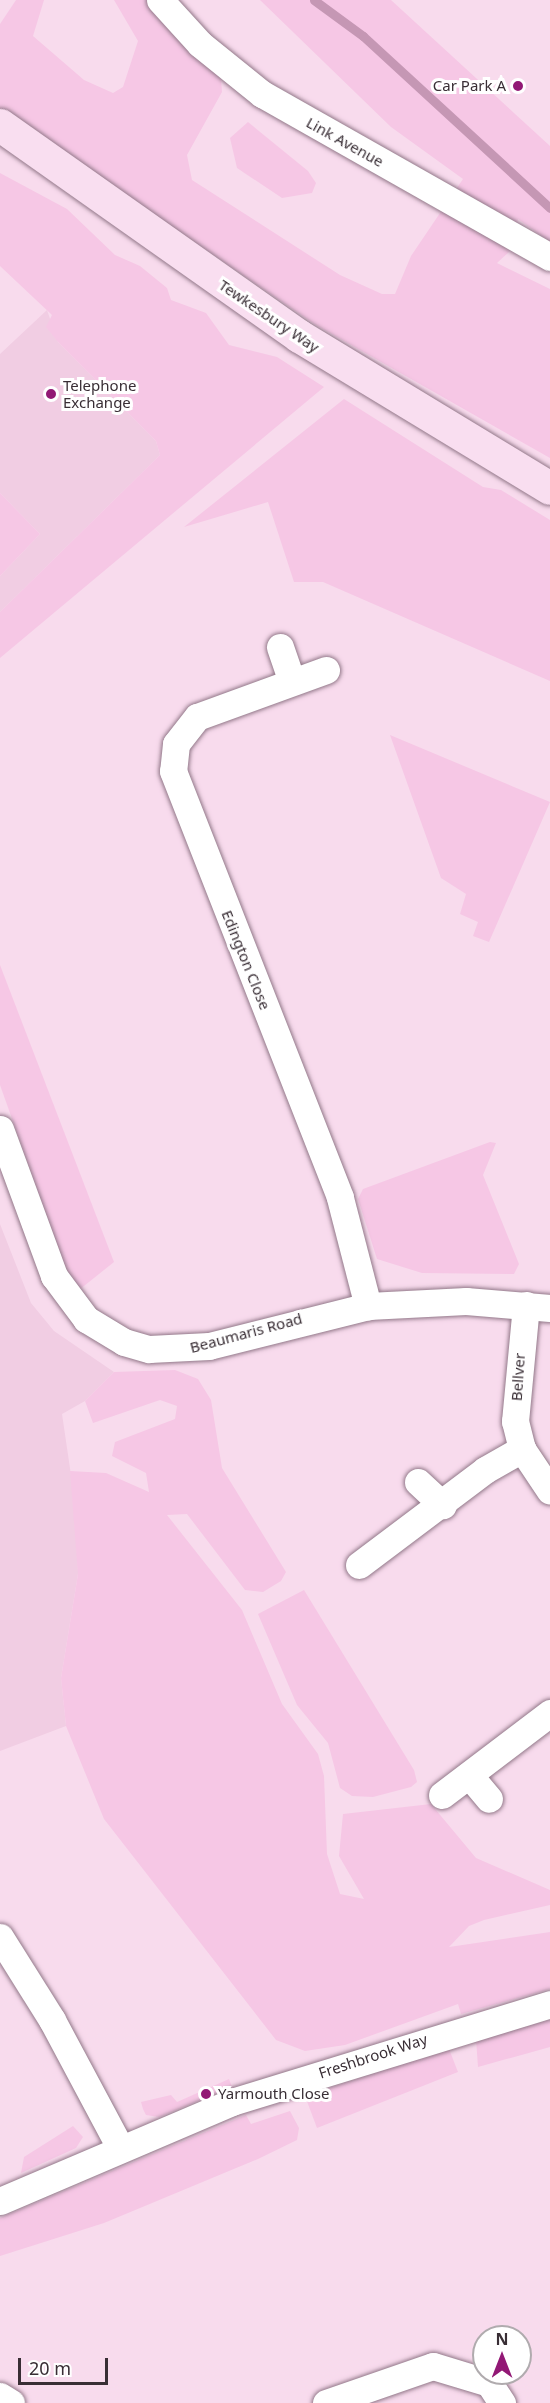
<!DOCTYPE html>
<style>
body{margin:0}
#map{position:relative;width:550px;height:2403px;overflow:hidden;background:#f8dbed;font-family:"Noto Sans",sans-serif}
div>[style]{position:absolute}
.built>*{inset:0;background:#f1cde3}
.green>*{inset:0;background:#f6c7e5}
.stream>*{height:9px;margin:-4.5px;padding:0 4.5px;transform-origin:4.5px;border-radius:4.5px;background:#c597b4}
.roads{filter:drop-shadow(0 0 2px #927889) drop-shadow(0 0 2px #927889)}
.street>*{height:27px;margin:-13.5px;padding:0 13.5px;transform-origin:13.5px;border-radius:13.5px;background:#fff}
.secondary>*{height:33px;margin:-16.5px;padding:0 16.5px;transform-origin:16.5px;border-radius:16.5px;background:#f9def0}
.dots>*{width:16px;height:16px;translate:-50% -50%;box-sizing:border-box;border:3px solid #fff;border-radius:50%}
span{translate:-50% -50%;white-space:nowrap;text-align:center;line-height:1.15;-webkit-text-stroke:6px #fff;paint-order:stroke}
.poi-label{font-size:15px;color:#392e35}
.right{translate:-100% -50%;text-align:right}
.left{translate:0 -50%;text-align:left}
.street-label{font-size:15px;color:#392e35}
.north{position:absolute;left:472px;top:2325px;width:60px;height:60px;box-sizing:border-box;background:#fff;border:2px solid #b0abae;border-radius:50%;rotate:0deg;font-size:16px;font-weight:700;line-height:24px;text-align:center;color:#392e35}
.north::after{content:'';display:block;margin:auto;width:21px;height:27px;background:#921875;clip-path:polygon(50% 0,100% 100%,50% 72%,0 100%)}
.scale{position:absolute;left:18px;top:2358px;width:90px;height:27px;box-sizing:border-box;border:3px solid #392e35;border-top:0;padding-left:8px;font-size:18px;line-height:21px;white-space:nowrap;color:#392e35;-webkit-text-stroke:4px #fff;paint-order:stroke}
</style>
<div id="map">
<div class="built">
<i style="clip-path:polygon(47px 310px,58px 342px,156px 441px,160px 455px,0 612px,0 576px,40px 534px,0 493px,0 354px)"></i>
<i style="clip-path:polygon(0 1224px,31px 1303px,54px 1331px,114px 1372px,85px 1401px,62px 1414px,77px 1516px,78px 1574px,61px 1678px,66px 1726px,0 1751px)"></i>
</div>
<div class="green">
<i style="clip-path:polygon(16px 0,44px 0,33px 36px,84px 80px,113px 93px,123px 87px,138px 41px,114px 0,147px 0,221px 79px,222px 92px,187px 155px,192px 180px,340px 275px,382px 294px,395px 294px,411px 256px,463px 179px,391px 127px,260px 0,391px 0,550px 146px,550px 242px,518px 219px,511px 250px,497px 263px,550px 289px,550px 458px,316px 325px,114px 187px,0 118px,0 24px)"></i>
<i style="clip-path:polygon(248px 122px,308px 171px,316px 183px,312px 193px,282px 198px,237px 168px,230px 138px)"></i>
<i style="clip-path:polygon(0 173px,67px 209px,115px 255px,140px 266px,167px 288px,171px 300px,206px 313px,229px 345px,277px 357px,324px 387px,0 658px,0 612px,160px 455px,156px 441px,58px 342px,46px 327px,52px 315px,0 266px)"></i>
<i style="clip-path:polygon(344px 399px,483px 487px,501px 490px,550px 520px,550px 681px,323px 582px,294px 582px,268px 502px,184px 527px)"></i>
<i style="clip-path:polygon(0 493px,40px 534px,0 576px)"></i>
<i style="clip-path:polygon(390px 735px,550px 802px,489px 942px,473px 936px,478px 922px,460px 914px,466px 894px,441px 878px)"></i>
<i style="clip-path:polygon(0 965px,114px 1262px,79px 1290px,63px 1262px,0 1085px)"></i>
<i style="clip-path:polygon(490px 1142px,496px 1143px,483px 1175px,519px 1264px,514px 1274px,422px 1273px,377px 1259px,358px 1199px,363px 1189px)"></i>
<i style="clip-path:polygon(175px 1370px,198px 1379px,211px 1400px,222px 1468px,286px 1572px,281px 1581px,263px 1592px,245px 1590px,187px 1514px,167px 1515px,242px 1610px,282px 1704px,318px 1754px,324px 1776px,327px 1854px,340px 1894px,364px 1899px,339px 1856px,343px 1814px,431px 1804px,476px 1858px,550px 1890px,550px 1905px,484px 1920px,469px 1926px,449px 1947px,550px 1932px,550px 1989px,461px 2014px,458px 2004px,345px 2045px,305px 2051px,276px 2040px,104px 1819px,66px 1726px,61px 1678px,78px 1574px,70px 1471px,106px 1473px,149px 1492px,146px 1473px,112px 1456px,115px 1442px,175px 1419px,177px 1406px,160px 1400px,93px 1423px,85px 1401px,114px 1372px)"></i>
<i style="clip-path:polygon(304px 1590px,414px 1770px,417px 1782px,411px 1787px,373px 1797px,352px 1796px,340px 1788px,328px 1743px,297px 1705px,258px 1614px)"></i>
<i style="clip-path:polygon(550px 2020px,550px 2047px,478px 2067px,476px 2039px)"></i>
<i style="clip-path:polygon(449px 2049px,458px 2072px,317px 2128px,305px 2096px)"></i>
<i style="clip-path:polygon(229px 2079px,232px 2087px,159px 2117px,146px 2115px,143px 2109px,141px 2102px,171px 2095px,177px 2102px)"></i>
<i style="clip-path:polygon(290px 2111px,299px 2128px,297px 2140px,258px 2159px,104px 2223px,0 2256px,0 2218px,246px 2115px,251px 2124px)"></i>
<i style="clip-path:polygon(73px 2126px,83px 2137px,76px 2148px,21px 2173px,24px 2157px)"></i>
</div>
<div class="stream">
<i style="left:314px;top:0;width:61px;rotate:36.3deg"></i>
<i style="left:363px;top:36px;width:254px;rotate:42.6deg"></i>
</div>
<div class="roads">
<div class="street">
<i style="left:160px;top:0;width:59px;rotate:47.7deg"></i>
<i style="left:200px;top:44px;width:80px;rotate:38.9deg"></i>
<i style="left:262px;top:94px;width:331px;rotate:29.5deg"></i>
<i style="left:280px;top:647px;width:36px;rotate:71deg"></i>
<i style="left:326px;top:670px;width:137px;rotate:160deg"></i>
<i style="left:197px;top:717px;width:34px;rotate:128deg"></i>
<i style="left:176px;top:744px;width:27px;rotate:96deg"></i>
<i style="left:173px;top:771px;width:458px;rotate:68.6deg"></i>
<i style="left:340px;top:1198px;width:112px;rotate:75.5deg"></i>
<i style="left:0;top:1129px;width:157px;rotate:69.8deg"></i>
<i style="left:54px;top:1276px;width:54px;rotate:53.3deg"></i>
<i style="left:86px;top:1319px;width:44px;rotate:31.2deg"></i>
<i style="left:124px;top:1342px;width:26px;rotate:16deg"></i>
<i style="left:149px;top:1349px;width:60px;rotate:-2.9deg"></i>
<i style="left:209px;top:1346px;width:164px;rotate:-14.1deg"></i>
<i style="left:368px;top:1306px;width:98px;rotate:-2.9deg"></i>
<i style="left:466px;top:1301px;width:84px;rotate:4.8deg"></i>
<i style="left:526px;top:1305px;width:117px;rotate:95.4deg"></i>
<i style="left:515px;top:1421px;width:29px;rotate:76deg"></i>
<i style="left:522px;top:1449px;width:50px;rotate:56.3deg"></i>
<i style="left:418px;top:1482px;width:34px;rotate:43deg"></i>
<i style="left:359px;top:1565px;width:158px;rotate:-37deg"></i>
<i style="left:485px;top:1470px;width:43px;rotate:-29.6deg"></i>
<i style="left:469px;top:1775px;width:31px;rotate:50deg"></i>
<i style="left:442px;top:1795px;width:136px;rotate:-37.2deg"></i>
<i style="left:0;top:1937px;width:98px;rotate:57.9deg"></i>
<i style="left:52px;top:2020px;width:146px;rotate:61.9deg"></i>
<i style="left:0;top:2201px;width:252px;rotate:-23.1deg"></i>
<i style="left:232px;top:2102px;width:333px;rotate:-17.1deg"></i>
<i style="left:0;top:2396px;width:13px;rotate:32deg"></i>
<i style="left:326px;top:2403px;width:113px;rotate:-19.1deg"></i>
<i style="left:433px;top:2366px;width:59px;rotate:16.9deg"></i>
<i style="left:489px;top:2383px;width:24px;rotate:57deg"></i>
</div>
<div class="secondary">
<i style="left:0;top:125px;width:366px;rotate:35.2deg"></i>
<i style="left:299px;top:336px;width:293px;rotate:31.2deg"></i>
</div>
</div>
<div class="dots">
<i style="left:518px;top:86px;background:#921875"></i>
<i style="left:51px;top:394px;background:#921875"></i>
<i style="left:206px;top:2094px;background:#921875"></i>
</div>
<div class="poi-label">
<span class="right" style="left:506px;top:86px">Car Park A</span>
<span class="left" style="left:63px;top:394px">Telephone<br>Exchange</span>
<span class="left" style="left:218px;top:2094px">Yarmouth Close</span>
</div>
<div class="street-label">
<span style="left:345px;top:142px;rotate:29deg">Link Avenue</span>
<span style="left:269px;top:316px;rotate:34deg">Tewkesbury Way</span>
<span style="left:246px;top:960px;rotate:68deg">Edington Close</span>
<span style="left:246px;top:1333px;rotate:-15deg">Beaumaris Road</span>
<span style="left:518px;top:1377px;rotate:-86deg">Bellver</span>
<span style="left:373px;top:2056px;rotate:-18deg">Freshbrook Way</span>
</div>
<div class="north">N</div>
<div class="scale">20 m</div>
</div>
